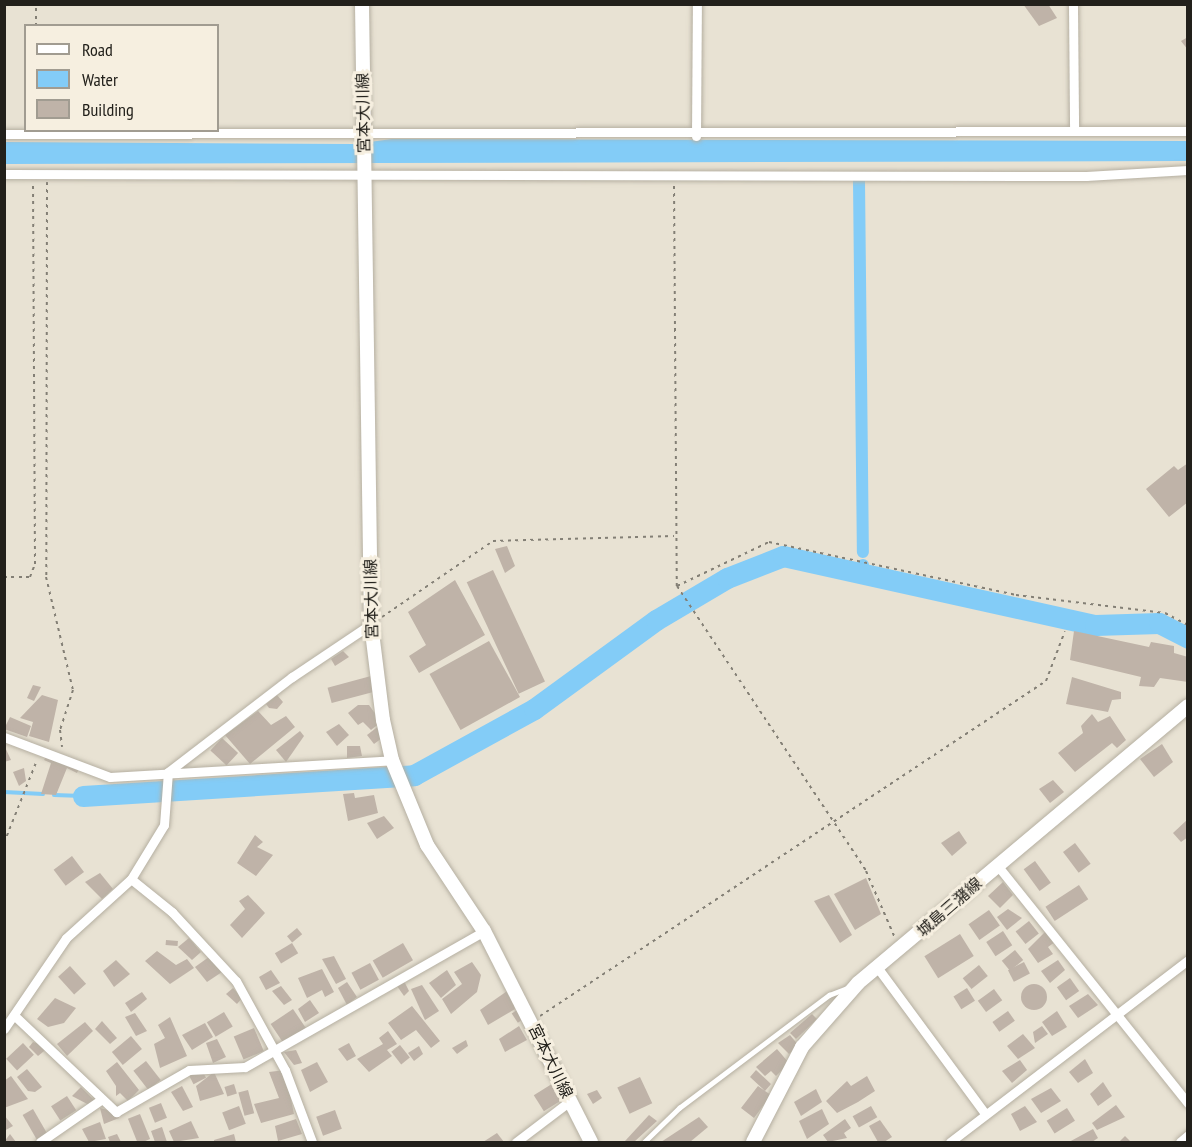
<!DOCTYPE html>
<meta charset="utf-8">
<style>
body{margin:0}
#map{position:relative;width:1192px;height:1147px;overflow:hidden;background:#e8e2d3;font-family:"PT Sans Narrow","Noto Sans JP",sans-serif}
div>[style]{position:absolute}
.water>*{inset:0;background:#83ccf7}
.stream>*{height:4px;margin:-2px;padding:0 2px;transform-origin:2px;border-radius:2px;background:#83ccf7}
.canal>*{height:12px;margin:-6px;padding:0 6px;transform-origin:6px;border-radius:6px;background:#83ccf7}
.river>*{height:21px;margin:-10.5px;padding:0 10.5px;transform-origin:10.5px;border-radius:10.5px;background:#83ccf7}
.building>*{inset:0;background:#bfb3a8;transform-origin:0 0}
.round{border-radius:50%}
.path>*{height:2px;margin-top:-1px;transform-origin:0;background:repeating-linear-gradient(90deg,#837f75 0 3px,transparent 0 7.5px)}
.roads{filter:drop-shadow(0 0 2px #b5afa1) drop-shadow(0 0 2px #b5afa1)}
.lane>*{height:4.5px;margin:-2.25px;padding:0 2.25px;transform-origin:2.25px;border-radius:2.25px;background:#fff}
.street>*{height:9px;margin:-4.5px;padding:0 4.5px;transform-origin:4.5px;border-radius:4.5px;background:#fff}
.secondary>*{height:14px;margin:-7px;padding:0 7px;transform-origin:7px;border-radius:7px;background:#fff}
span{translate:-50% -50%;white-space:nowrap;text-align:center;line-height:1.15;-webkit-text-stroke:6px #f6efe0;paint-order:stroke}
.street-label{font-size:16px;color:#22201b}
.frame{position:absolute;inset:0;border:6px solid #22201b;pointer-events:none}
.legend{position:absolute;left:24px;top:24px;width:195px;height:108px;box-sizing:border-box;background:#f6efe0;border:2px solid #a19c91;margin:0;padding:8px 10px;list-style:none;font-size:18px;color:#22201b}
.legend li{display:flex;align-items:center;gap:12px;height:30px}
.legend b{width:30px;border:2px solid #a19c91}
</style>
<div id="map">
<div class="water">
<i style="clip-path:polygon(392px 139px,1187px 141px,1188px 161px,5px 164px,4px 142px,354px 144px)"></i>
</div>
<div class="stream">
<i style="left:4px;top:792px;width:39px;rotate:3deg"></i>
<i style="left:54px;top:795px;width:29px;rotate:2deg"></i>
</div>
<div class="canal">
<i style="left:859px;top:181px;width:371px;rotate:89.4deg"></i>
<i style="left:863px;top:565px;width:9px;rotate:90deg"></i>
</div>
<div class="river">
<i style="left:83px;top:796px;width:332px;rotate:-3.6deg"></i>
<i style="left:414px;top:775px;width:137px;rotate:-28.8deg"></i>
<i style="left:534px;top:709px;width:151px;rotate:-36.1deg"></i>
<i style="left:656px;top:620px;width:82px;rotate:-30.6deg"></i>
<i style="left:727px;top:578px;width:60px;rotate:-21.4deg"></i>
<i style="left:783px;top:556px;width:320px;rotate:12.5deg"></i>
<i style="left:1095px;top:625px;width:64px;rotate:-1.8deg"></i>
<i style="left:1159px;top:623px;width:33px;rotate:27deg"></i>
</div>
<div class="building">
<i style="clip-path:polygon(1023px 4px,1048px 4px,1057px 18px,1039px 26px)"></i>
<i style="clip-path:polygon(1188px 37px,1188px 50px,1181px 41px)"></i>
<i style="clip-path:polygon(1188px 463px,1188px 502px,1169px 517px,1146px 489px,1174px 466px,1178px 470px)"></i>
<i style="clip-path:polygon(507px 546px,515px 566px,505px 573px,495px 549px)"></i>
<i style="left:493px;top:570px;width:123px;height:29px;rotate:65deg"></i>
<i style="clip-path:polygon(455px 580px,485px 635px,419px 673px,409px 656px,426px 645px,408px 612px)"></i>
<i style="clip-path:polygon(1074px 631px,1149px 647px,1151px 642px,1174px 646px,1174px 653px,1188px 657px,1188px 682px,1160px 678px,1154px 687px,1139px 686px,1141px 677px,1070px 660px)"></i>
<i style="left:489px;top:641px;width:64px;height:68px;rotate:61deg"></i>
<i style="clip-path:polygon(343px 651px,349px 657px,335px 666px,331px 659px)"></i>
<i style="left:371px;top:676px;width:16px;height:45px;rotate:75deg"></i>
<i style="clip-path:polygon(1072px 677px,1121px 692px,1121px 699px,1112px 700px,1108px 712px,1066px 704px)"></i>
<i style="clip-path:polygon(33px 685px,41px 687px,34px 701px,27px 698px)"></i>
<i style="clip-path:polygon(42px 695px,58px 700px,49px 742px,29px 736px,33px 722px,20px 718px)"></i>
<i style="clip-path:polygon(277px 695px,283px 702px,277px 709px,269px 708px,266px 704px)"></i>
<i style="clip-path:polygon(358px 705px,369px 705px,381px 722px,371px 730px,363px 722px,358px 725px,348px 713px)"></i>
<i style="clip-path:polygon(258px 711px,271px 725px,286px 716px,295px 727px,250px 764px,225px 735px)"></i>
<i style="clip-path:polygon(1092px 714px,1098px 722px,1110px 716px,1126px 740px,1117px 748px,1112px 743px,1075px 772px,1058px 753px,1083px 733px,1081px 726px)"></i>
<i style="clip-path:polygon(10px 717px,31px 726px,27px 737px,4px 729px)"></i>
<i style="clip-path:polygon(339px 724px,349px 735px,337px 746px,326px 732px)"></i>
<i style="clip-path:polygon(380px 725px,382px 738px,374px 744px,367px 735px)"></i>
<i style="clip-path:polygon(300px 731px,304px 736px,286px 762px,276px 750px)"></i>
<i style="left:222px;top:738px;width:22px;height:17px;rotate:43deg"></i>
<i style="clip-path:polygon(1162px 744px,1173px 762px,1154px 777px,1140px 759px)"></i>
<i style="clip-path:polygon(4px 745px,11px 760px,4px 762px)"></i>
<i style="clip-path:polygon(347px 746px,360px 746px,362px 756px,347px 758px)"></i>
<i style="clip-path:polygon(49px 752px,80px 766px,77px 773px,67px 768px,56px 795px,41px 794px,51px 763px,44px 760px)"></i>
<i style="clip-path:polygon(24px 768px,26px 781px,19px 786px,13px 772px)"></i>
<i style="clip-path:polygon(1053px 780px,1064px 792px,1050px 803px,1039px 789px)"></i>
<i style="clip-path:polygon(354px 793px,355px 798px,374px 795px,378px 813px,348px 821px,343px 794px)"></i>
<i style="clip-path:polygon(384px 816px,394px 828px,377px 839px,367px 823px)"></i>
<i style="clip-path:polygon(1188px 819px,1188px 837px,1181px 842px,1173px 833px)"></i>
<i style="clip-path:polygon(959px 831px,967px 843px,952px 856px,941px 843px)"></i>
<i style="clip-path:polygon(255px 835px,263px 842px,257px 847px,273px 855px,256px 876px,237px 863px)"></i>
<i style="left:1075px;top:843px;width:26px;height:15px;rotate:53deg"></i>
<i style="left:72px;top:856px;width:20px;height:23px;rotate:53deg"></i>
<i style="left:1035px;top:861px;width:27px;height:14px;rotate:54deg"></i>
<i style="clip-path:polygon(100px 873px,113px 889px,102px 899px,85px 882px)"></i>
<i style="clip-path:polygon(866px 878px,881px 914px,855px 930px,834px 894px)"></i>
<i style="clip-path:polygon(1003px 882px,1013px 895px,1000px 908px,988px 896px)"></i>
<i style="left:1079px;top:885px;width:17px;height:40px;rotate:57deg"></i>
<i style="clip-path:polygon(248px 895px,265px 913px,242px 938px,230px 925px,245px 909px,239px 901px)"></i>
<i style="clip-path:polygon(829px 895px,852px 935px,840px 943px,814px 901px)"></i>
<i style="clip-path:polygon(1008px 909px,1022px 918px,1007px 930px,997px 917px)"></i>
<i style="left:989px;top:910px;width:19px;height:25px;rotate:55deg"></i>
<i style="left:1029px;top:921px;width:16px;height:17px;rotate:52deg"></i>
<i style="left:297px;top:928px;width:8px;height:13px;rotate:50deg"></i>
<i style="clip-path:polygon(1047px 930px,1055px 942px,1048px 947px,1053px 954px,1038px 963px,1028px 949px)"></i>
<i style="left:1003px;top:931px;width:17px;height:20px;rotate:57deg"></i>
<i style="left:960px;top:934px;width:26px;height:42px;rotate:58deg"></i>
<i style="clip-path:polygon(189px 938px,201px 952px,192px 960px,178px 947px)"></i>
<i style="left:166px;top:940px;width:12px;height:5px;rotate:5deg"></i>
<i style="left:292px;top:943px;width:12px;height:20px;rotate:59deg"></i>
<i style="left:403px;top:943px;width:20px;height:35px;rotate:60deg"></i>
<i style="left:1015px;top:950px;width:13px;height:17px;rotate:51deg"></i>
<i style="clip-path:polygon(157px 951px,176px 965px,187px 959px,194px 968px,170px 984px,145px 961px)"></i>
<i style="clip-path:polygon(213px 954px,222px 972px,207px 982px,195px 967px)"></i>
<i style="clip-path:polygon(334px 956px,346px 979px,336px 984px,322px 959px)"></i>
<i style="clip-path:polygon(116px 960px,130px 974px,114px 987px,103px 971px)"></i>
<i style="clip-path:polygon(1058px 960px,1065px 970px,1050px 983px,1041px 971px)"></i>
<i style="clip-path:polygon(472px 962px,481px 975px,477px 992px,451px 1014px,442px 999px,462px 984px,454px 972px)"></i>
<i style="left:1024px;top:962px;width:13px;height:18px;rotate:63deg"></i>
<i style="left:370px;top:963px;width:19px;height:21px;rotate:62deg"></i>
<i style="left:979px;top:965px;width:14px;height:21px;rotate:51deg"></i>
<i style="left:70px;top:966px;width:24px;height:16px;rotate:48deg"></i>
<i style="clip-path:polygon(322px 969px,334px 992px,325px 997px,322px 990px,307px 998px,298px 978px)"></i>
<i style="clip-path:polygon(271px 970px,280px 983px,266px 990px,259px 977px)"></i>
<i style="clip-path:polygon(447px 970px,456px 985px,441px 998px,429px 983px)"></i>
<i style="left:1070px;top:978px;width:16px;height:16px;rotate:55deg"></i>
<i style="clip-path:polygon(404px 981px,409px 991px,404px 996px,397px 986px)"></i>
<i style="clip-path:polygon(347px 982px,357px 997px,347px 1005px,338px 988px)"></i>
<i class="round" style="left:1021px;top:984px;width:26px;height:26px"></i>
<i style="clip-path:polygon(422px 985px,439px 1011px,425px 1020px,411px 989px)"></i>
<i style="clip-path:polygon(281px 986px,292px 1000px,284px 1005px,272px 991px)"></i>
<i style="clip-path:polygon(233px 988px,242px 998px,237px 1004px,226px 994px)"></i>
<i style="left:967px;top:988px;width:15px;height:16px;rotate:58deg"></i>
<i style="clip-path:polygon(510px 989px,515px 1009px,488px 1025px,480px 1010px)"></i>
<i style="left:994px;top:989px;width:14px;height:20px;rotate:54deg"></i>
<i style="clip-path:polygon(142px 992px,147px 999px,131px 1012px,125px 1003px)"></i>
<i style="clip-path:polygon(1088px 994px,1098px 1005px,1078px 1018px,1069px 1006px)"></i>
<i style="clip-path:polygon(55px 998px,76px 1008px,64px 1023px,48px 1027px,37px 1019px)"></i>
<i style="clip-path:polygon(310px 1000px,319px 1013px,305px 1022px,298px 1009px)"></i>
<i style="clip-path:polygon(412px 1006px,440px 1041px,431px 1048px,416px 1030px,401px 1040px,388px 1023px)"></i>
<i style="left:520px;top:1008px;width:11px;height:10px;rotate:56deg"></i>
<i style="left:293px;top:1009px;width:23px;height:27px;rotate:56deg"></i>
<i style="left:1008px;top:1011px;width:12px;height:19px;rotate:55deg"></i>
<i style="clip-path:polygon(1057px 1011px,1067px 1027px,1052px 1036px,1042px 1022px)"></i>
<i style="left:224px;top:1012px;width:17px;height:20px;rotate:59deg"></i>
<i style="clip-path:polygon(135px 1013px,147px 1031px,136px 1036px,125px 1017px)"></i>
<i style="clip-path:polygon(812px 1014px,817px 1019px,796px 1039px,790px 1033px)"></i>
<i style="clip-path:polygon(170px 1017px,187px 1056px,160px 1068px,154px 1044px,165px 1038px,158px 1025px)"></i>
<i style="clip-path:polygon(102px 1021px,117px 1038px,110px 1044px,95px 1029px)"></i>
<i style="clip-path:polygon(85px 1022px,93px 1031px,67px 1056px,57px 1044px)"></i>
<i style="clip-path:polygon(205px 1023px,213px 1037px,192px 1050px,182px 1035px)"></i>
<i style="clip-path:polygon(519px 1026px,527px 1040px,505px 1052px,499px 1039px)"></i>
<i style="clip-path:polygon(1042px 1026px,1048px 1034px,1035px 1043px,1033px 1032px)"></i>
<i style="left:254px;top:1028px;width:25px;height:22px;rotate:67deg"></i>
<i style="clip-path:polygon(388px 1031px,397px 1044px,387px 1050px,392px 1056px,369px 1072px,357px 1059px,383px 1044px,379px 1038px)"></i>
<i style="clip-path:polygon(1023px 1034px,1035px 1048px,1018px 1059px,1007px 1046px)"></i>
<i style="clip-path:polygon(790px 1035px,799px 1046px,789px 1054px,778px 1043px)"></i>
<i style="left:131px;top:1036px;width:17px;height:25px;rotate:50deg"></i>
<i style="clip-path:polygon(217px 1039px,226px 1057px,213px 1063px,206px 1043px)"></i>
<i style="clip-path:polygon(466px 1040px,468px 1046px,457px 1054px,452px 1048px)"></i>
<i style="clip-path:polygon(33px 1042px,49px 1047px,38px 1056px,29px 1047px)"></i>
<i style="left:23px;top:1043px;width:16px;height:23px;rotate:47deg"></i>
<i style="clip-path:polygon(349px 1043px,356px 1056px,347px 1061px,338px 1049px)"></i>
<i style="left:400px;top:1045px;width:16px;height:11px;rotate:52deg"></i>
<i style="clip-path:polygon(419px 1046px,423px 1054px,414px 1061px,408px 1053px)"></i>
<i style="clip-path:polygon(777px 1049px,789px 1063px,776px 1076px,771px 1071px,765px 1076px,756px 1067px)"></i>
<i style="clip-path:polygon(296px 1050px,302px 1063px,294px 1065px,284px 1052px)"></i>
<i style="clip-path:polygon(1085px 1059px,1093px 1073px,1078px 1083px,1069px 1072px)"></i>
<i style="clip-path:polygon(1020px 1060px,1027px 1070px,1012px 1083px,1002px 1071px)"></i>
<i style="left:146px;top:1061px;width:24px;height:16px;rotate:52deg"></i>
<i style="clip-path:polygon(117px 1062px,139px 1090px,128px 1101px,120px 1093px,116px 1096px,116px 1086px,106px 1071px)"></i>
<i style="clip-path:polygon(317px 1062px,328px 1082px,310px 1092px,301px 1070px)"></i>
<i style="left:201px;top:1068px;width:11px;height:14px;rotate:63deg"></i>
<i style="clip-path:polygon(27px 1069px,42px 1087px,35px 1092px,28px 1091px,17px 1077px)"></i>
<i style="clip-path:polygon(285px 1070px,294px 1114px,261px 1123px,254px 1104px,279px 1098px,269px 1072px)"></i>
<i style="clip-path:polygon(756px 1070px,771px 1084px,765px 1091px,771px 1095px,754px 1118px,741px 1108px,758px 1086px,765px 1091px,750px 1077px)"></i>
<i style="clip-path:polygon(214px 1072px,224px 1094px,200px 1101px,196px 1086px)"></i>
<i style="clip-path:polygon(11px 1076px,28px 1099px,4px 1108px,4px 1081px)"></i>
<i style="clip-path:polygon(867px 1076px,875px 1091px,858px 1102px,837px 1113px,826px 1101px,847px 1081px,851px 1086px)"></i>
<i style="left:640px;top:1077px;width:29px;height:25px;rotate:65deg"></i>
<i style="left:555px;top:1082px;width:19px;height:25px;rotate:58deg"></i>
<i style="clip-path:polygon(1103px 1082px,1112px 1096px,1098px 1106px,1090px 1094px)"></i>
<i style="left:234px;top:1084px;width:10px;height:10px;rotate:73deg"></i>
<i style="clip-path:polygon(182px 1086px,193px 1107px,183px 1111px,171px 1092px)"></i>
<i style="clip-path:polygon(81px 1087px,95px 1101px,91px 1106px,72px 1096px)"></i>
<i style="clip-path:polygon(1051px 1088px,1061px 1101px,1041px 1113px,1031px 1099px)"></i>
<i style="clip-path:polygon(816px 1089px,822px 1102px,801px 1116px,794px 1102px)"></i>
<i style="left:248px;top:1090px;width:24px;height:10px;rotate:75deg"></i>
<i style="clip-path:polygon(597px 1090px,602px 1098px,593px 1104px,587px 1094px)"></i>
<i style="left:67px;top:1096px;width:17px;height:19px;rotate:57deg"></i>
<i style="left:161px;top:1103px;width:16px;height:13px;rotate:68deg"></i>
<i style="clip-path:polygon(1116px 1105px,1125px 1117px,1097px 1130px,1092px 1123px)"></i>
<i style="left:239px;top:1106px;width:19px;height:18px;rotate:69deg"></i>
<i style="left:871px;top:1106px;width:13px;height:21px;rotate:61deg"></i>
<i style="clip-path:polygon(1025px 1106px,1037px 1122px,1020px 1131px,1011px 1114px)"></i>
<i style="clip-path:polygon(100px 1108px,116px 1112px,119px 1118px,104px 1124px)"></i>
<i style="left:1067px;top:1108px;width:15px;height:24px;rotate:58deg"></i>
<i style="left:33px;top:1109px;width:28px;height:12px;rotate:60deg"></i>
<i style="clip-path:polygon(822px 1109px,829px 1124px,807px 1139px,799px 1121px)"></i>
<i style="left:335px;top:1110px;width:20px;height:20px;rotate:70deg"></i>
<i style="left:140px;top:1114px;width:27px;height:13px;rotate:68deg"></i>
<i style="clip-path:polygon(4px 1115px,13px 1126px,4px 1131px)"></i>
<i style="clip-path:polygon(649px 1115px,657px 1121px,634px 1142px,625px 1141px)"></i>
<i style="clip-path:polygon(699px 1117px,708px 1127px,690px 1142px,661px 1142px)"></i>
<i style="clip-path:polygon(296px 1119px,302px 1134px,278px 1141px,275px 1126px)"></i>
<i style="clip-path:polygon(845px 1119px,851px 1128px,844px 1133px,847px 1138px,828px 1142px,823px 1135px)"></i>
<i style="clip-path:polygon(880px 1120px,892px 1137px,884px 1142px,878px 1142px,869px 1126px)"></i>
<i style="clip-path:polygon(191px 1121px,199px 1138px,174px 1142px,169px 1131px)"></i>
<i style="clip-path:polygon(100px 1122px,106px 1139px,89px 1142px,82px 1129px)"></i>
<i style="clip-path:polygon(162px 1127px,167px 1142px,155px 1142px,151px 1131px)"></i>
<i style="clip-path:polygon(1093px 1129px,1098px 1138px,1092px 1142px,1069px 1142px)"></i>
<i style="clip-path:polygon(497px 1133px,504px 1142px,483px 1142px)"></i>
<i style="clip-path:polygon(10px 1134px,16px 1142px,4px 1142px)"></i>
<i style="clip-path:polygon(117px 1134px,121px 1142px,110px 1142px,108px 1137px)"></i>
<i style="clip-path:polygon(234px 1134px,236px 1142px,214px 1142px,214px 1140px)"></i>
<i style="clip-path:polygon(1125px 1136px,1131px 1142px,1119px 1142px)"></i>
</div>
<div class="path">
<i style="left:36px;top:26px;width:22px;rotate:-90deg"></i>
<i style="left:47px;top:182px;width:395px;rotate:90.1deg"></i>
<i style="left:46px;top:577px;width:116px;rotate:76.6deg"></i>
<i style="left:73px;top:690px;width:42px;rotate:108deg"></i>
<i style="left:60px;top:730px;width:17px;rotate:83deg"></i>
<i style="left:674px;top:186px;width:400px;rotate:89.6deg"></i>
<i style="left:677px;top:586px;width:342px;rotate:56.4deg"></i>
<i style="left:866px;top:871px;width:73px;rotate:66.6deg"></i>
<i style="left:4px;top:577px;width:26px"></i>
<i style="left:30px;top:577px;width:14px;rotate:-69deg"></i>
<i style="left:35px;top:564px;width:381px;rotate:-90.3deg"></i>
<i style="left:677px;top:586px;width:102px;rotate:-25.6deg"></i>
<i style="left:769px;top:542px;width:253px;rotate:12.1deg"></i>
<i style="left:1016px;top:595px;width:150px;rotate:6.9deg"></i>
<i style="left:1165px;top:613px;width:26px;rotate:28deg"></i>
<i style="left:382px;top:617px;width:135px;rotate:-34.4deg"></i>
<i style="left:493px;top:541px;width:181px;rotate:-1.6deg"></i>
<i style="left:4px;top:843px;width:89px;rotate:-68.3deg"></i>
<i style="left:540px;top:1016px;width:607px;rotate:-33.51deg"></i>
<i style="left:1046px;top:681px;width:53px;rotate:-69.2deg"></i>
</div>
<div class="roads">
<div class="lane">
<i style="left:644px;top:1142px;width:49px;rotate:-44.2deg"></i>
<i style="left:679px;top:1108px;width:188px;rotate:-37deg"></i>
<i style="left:829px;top:995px;width:19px;rotate:-21deg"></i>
</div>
<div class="street">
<i style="left:1073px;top:4px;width:127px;rotate:89.5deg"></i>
<i style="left:4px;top:134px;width:1184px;rotate:-0.15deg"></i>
<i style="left:696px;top:136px;width:132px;rotate:-89.6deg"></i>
<i style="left:4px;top:174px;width:1082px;rotate:0.11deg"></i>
<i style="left:1086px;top:176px;width:102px;rotate:-3.4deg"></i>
<i style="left:4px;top:737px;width:113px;rotate:20.7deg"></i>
<i style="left:110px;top:777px;width:283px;rotate:-3.4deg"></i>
<i style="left:997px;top:865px;width:305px;rotate:51.3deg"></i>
<i style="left:131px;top:879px;width:53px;rotate:38.8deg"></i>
<i style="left:172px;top:912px;width:94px;rotate:47.2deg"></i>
<i style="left:236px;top:981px;width:102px;rotate:61.2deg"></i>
<i style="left:285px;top:1070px;width:77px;rotate:69.4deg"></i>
<i style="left:877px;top:967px;width:180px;rotate:53.6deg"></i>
<i style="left:17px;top:1018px;width:137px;rotate:43.5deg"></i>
<i style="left:116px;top:1112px;width:84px;rotate:-29.9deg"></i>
<i style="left:189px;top:1070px;width:56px;rotate:-3.1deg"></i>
<i style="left:245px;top:1067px;width:275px;rotate:-29.6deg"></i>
<i style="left:4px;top:1029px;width:110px;rotate:-55.7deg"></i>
<i style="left:66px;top:938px;width:88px;rotate:-42.2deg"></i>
<i style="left:131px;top:879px;width:63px;rotate:-58.6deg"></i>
<i style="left:164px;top:825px;width:53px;rotate:-85.7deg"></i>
<i style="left:168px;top:772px;width:156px;rotate:-37.5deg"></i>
<i style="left:292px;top:677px;width:95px;rotate:-33.9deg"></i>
<i style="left:40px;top:1142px;width:75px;rotate:-34.7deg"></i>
<i style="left:516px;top:1142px;width:68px;rotate:-37.2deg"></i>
<i style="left:950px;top:1142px;width:300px;rotate:-37.4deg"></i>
<i style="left:1180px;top:1142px;width:11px;rotate:-41deg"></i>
</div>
<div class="secondary">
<i style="left:362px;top:4px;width:620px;rotate:89.17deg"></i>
<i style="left:371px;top:624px;width:97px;rotate:82.9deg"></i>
<i style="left:383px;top:720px;width:41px;rotate:77.3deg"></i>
<i style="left:392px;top:760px;width:92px;rotate:67.6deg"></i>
<i style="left:427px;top:845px;width:103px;rotate:56.5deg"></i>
<i style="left:484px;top:931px;width:237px;rotate:63.1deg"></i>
<i style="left:753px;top:1142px;width:107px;rotate:-62.7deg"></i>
<i style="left:802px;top:1047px;width:85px;rotate:-48.8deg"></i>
<i style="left:858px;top:983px;width:431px;rotate:-40deg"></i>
</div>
</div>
<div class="street-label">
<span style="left:363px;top:113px;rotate:-91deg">宮本大川線</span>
<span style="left:371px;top:599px;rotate:-91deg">宮本大川線</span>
<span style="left:949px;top:907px;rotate:-41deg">城島三潴線</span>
<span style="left:551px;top:1061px;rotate:64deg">宮本大川線</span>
</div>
<div class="frame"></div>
<ul class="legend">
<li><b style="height:8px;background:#fff"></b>Road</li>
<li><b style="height:16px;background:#83ccf7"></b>Water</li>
<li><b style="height:16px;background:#bfb3a8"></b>Building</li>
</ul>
</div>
